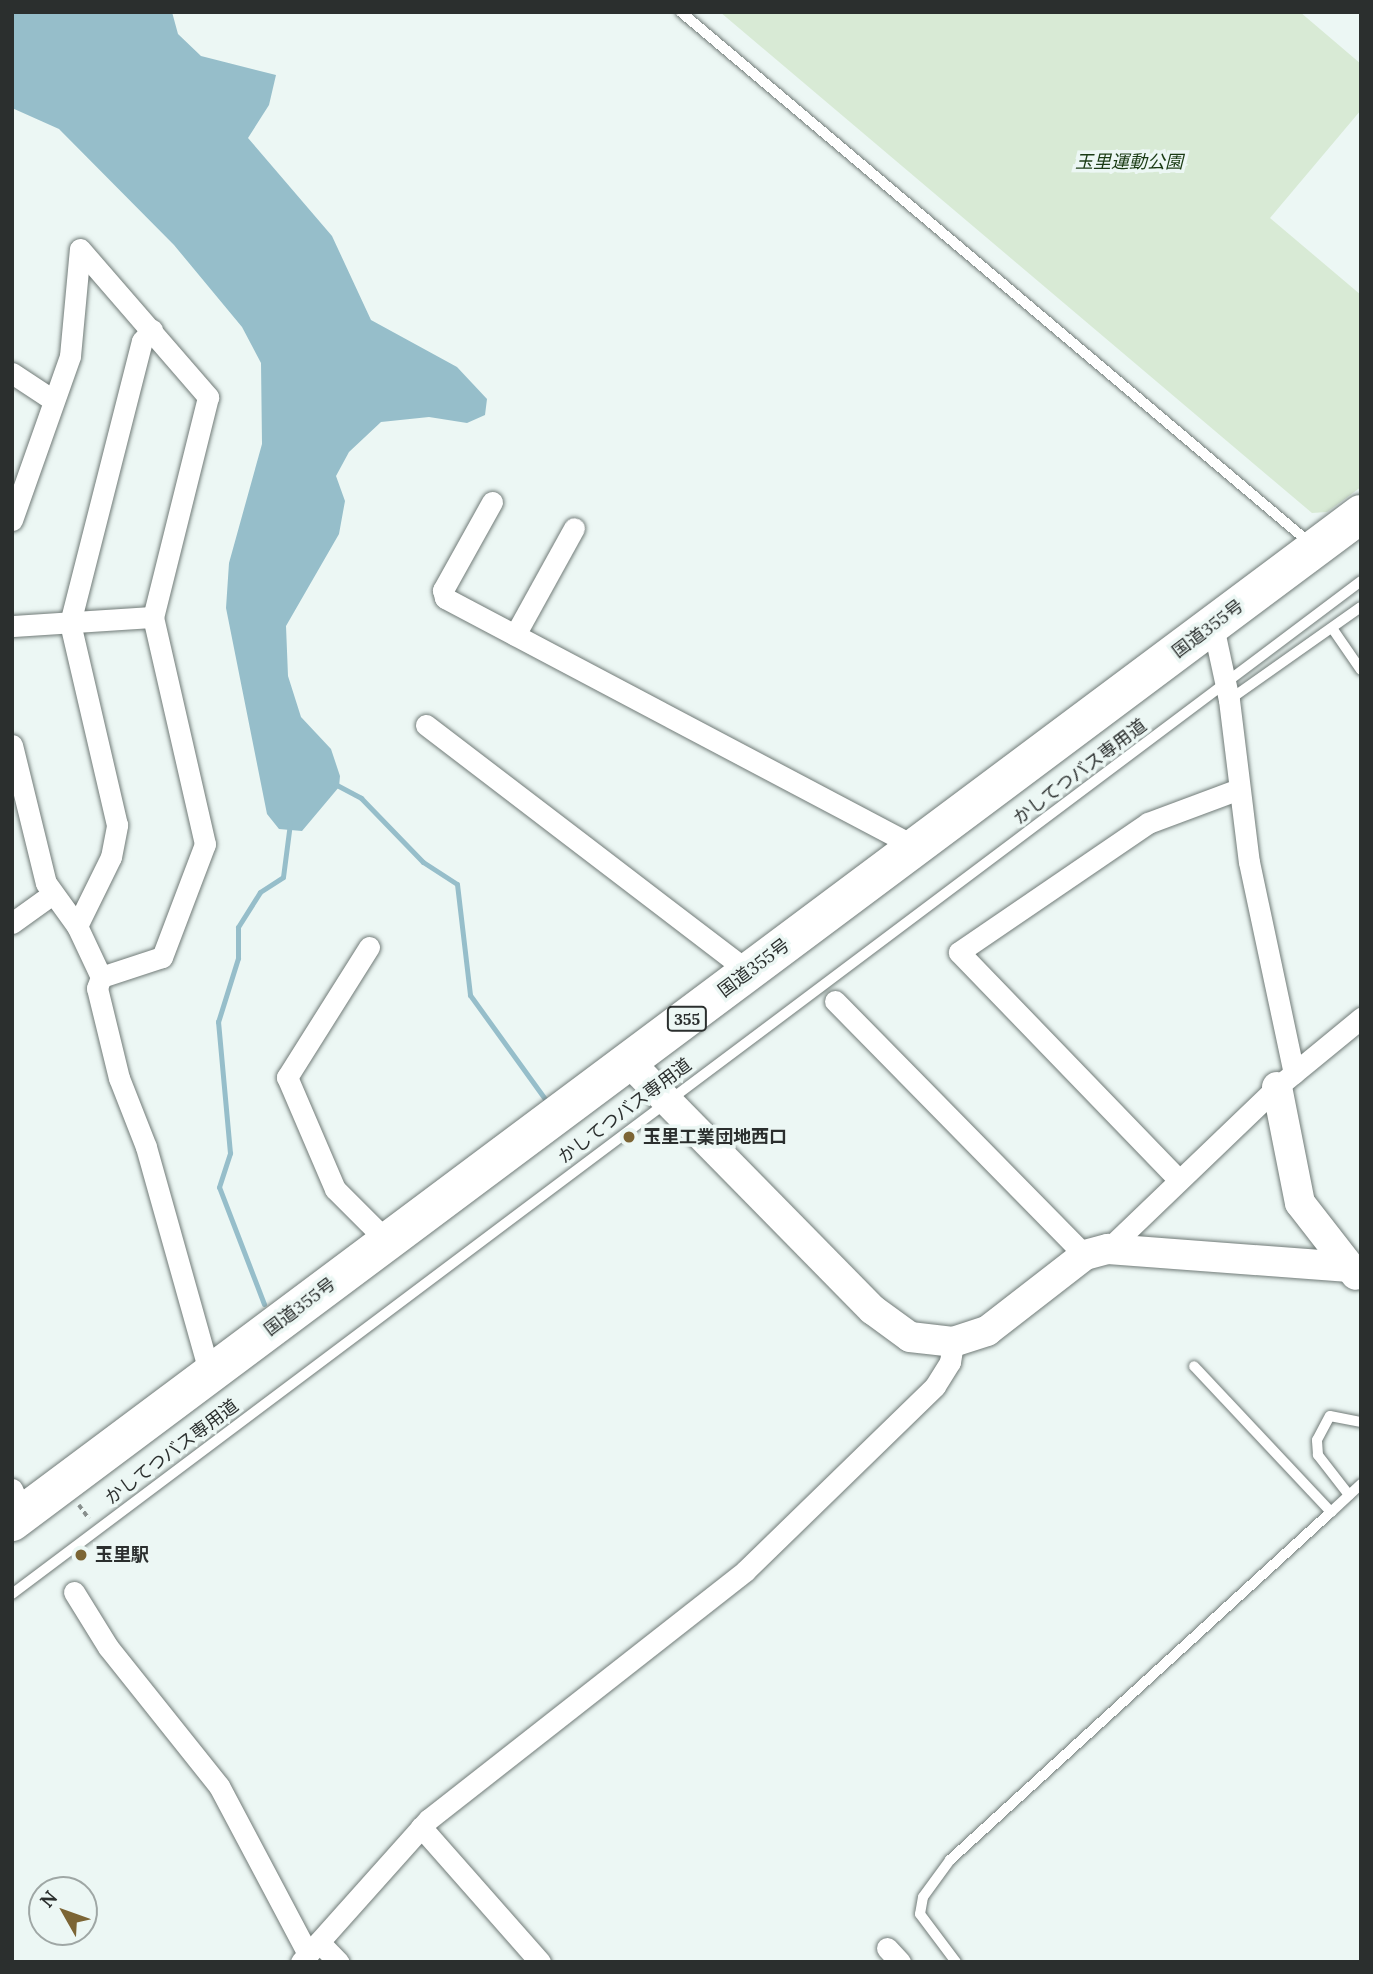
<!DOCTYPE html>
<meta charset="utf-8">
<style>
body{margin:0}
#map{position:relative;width:1373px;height:1974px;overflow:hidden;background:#ecf7f4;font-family:Lora,"Noto Sans JP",serif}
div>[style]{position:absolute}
.green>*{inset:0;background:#d8ead5}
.water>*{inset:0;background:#96beca}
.stream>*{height:5px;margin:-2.5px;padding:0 2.5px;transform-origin:2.5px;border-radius:2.5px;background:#96beca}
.path>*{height:3.5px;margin-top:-1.75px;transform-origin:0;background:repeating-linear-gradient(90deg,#888f8d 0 5px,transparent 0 8.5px)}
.roads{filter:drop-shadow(0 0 2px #717b78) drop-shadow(0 0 2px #717b78)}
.lane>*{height:10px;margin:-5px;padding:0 5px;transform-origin:5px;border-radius:5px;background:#fff}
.street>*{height:21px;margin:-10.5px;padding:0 10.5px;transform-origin:10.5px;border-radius:10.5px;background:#fff}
.secondary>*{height:30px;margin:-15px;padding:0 15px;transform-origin:15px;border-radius:15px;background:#fff}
.highway>*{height:38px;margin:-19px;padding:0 19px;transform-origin:19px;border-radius:19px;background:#fff}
.dots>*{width:19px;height:19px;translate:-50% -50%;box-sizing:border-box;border:4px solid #ecf7f4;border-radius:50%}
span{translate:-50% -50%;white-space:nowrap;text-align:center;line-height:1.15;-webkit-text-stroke:7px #ecf7f4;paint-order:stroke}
.shield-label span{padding:2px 5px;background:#ecf7f4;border:2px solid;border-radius:5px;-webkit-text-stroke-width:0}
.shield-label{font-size:16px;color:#2b2f2e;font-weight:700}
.park-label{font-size:18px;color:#1a3b14;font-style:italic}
.street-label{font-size:18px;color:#2b2f2e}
.poi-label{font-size:18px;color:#2b2f2e;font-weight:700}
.left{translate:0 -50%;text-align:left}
.frame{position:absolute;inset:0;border:14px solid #2b2f2e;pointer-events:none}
.north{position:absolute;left:28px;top:1876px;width:70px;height:70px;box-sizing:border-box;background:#ecf7f4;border:2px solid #9fa7a5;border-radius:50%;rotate:310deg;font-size:19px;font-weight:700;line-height:28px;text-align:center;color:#2b2f2e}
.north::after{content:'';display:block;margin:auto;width:24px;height:32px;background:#7c6535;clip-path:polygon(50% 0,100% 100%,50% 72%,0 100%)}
</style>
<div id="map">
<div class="green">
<i style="clip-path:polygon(720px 12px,1300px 12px,1361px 64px,1361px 110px,1270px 218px,1361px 295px,1361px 487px,1327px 512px,1312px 513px)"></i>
</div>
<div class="water">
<i style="clip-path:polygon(12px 12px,172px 12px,178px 34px,201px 56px,276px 75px,269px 105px,248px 138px,332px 236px,371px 320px,457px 367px,487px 399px,485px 415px,467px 423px,429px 417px,381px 422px,349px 452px,336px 476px,345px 501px,339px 534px,286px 626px,288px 676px,301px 717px,331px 749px,340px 776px,339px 787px,302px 831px,279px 829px,267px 814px,226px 608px,229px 563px,262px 444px,261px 363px,242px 327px,174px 245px,59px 129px,12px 108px)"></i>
</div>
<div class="stream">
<i style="left:333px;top:783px;width:32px;rotate:28deg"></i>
<i style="left:361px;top:798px;width:89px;rotate:45.9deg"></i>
<i style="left:423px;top:862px;width:40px;rotate:32.9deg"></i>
<i style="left:457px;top:884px;width:112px;rotate:83.3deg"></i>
<i style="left:470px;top:995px;width:128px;rotate:54.2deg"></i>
<i style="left:264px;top:1304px;width:125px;rotate:-111deg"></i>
<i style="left:219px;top:1187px;width:36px;rotate:-72deg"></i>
<i style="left:230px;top:1153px;width:132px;rotate:-95.2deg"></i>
<i style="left:218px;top:1022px;width:67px;rotate:-72.6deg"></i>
<i style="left:238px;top:958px;width:31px;rotate:-90deg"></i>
<i style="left:238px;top:927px;width:41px;rotate:-57.8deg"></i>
<i style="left:260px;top:892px;width:27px;rotate:-33deg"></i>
<i style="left:283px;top:877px;width:54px;rotate:-82.6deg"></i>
</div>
<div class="path">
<i style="left:79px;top:1505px;width:17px;rotate:54deg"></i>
</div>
<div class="roads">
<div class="lane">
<i style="left:681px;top:12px;width:825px;rotate:40.18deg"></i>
<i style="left:1332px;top:628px;width:51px;rotate:55.4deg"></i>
<i style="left:1229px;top:700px;width:161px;rotate:-35.2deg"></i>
<i style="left:1349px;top:1495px;width:51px;rotate:-127.8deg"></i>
<i style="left:1318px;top:1455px;width:15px;rotate:-94deg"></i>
<i style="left:1317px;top:1440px;width:27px;rotate:-62deg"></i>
<i style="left:1330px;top:1416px;width:32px;rotate:11deg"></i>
<i style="left:1331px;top:1512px;width:41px;rotate:-43deg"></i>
<i style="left:12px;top:1594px;width:1687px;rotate:-36.9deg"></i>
<i style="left:956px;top:1962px;width:60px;rotate:-126.9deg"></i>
<i style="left:920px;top:1914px;width:17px;rotate:-80deg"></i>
<i style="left:923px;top:1897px;width:46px;rotate:-53.9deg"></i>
<i style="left:950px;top:1860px;width:516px;rotate:-42.41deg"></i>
<i style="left:1331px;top:1512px;width:200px;rotate:-133.2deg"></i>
</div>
<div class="street">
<i style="left:80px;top:249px;width:196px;rotate:49.1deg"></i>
<i style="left:208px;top:397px;width:227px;rotate:104deg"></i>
<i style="left:153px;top:617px;width:233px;rotate:77.1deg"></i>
<i style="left:205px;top:844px;width:121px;rotate:110.8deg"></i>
<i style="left:162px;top:957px;width:64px;rotate:161.8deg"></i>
<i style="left:12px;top:373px;width:49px;rotate:33.4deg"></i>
<i style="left:492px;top:502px;width:101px;rotate:119.1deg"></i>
<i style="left:443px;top:590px;width:8px;rotate:76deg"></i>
<i style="left:445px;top:598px;width:533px;rotate:27.86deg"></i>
<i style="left:12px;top:520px;width:174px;rotate:-70.5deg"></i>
<i style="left:70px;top:356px;width:107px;rotate:-84.7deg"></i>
<i style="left:12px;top:626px;width:141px;rotate:-3.7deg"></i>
<i style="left:1213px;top:626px;width:76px;rotate:77.8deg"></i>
<i style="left:1229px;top:700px;width:163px;rotate:83deg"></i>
<i style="left:1249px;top:862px;width:216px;rotate:78deg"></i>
<i style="left:515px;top:635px;width:122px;rotate:-61.1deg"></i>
<i style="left:426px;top:725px;width:407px;rotate:37.4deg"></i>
<i style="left:12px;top:745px;width:142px;rotate:76.2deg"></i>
<i style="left:46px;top:883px;width:53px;rotate:54.2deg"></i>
<i style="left:77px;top:926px;width:56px;rotate:64.8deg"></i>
<i style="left:101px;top:977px;width:12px;rotate:110deg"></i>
<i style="left:97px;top:988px;width:93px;rotate:76.3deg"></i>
<i style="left:119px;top:1078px;width:74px;rotate:68.6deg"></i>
<i style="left:146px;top:1147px;width:236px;rotate:74.3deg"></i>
<i style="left:12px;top:923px;width:48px;rotate:-35.7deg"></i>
<i style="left:77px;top:926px;width:77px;rotate:-63.8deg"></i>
<i style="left:111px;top:857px;width:33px;rotate:-79deg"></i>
<i style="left:117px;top:825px;width:207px;rotate:-103.1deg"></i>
<i style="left:70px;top:623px;width:291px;rotate:-75.7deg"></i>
<i style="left:142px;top:341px;width:15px;rotate:-48deg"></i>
<i style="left:369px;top:947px;width:154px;rotate:122.2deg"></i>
<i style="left:287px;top:1077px;width:122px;rotate:66.8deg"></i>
<i style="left:335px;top:1189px;width:75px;rotate:45deg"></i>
<i style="left:835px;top:1001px;width:356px;rotate:45.5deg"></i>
<i style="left:1177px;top:1178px;width:314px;rotate:-134deg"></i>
<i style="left:959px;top:952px;width:229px;rotate:-34.3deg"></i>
<i style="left:1148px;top:823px;width:97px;rotate:-20.5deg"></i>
<i style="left:1108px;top:1249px;width:234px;rotate:-43.8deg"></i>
<i style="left:1277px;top:1087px;width:109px;rotate:-39.4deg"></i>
<i style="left:12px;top:1489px;width:27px;rotate:66deg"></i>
<i style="left:74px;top:1592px;width:65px;rotate:58.3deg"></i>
<i style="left:108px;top:1647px;width:178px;rotate:51.4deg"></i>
<i style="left:219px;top:1786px;width:190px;rotate:62.1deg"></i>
<i style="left:421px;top:1827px;width:180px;rotate:48.6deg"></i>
<i style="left:319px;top:1942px;width:28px;rotate:46deg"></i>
<i style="left:887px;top:1948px;width:19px;rotate:47deg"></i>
<i style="left:301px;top:1962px;width:192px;rotate:-48.2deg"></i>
<i style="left:429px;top:1819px;width:402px;rotate:-38.1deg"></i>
<i style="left:745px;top:1571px;width:265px;rotate:-44.2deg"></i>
<i style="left:935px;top:1386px;width:28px;rotate:-58deg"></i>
<i style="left:950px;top:1362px;width:20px;rotate:-81deg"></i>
</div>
<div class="secondary">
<i style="left:630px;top:1063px;width:346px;rotate:45.5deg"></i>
<i style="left:873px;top:1310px;width:46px;rotate:36.1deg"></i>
<i style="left:910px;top:1337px;width:43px;rotate:6.6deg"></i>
<i style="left:953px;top:1342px;width:36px;rotate:-18deg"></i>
<i style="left:987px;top:1331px;width:124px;rotate:-37.8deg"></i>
<i style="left:1085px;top:1255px;width:24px;rotate:-15deg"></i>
<i style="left:1108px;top:1249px;width:242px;rotate:4.3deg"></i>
<i style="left:1277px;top:1087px;width:118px;rotate:78.8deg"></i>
<i style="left:1300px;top:1203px;width:91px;rotate:52.1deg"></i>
</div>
<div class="highway">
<i style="left:12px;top:1522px;width:1684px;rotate:-36.77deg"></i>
</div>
</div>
<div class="dots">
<i style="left:629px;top:1137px;background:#7c6535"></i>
<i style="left:81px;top:1555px;background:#7c6535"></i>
</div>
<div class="shield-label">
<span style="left:687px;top:1019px">355</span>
</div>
<div class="park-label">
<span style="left:1129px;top:162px">玉里運動公園</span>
</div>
<div class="street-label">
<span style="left:1208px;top:629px;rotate:-37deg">国道355号</span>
<span style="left:1080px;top:772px;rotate:-37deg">かしてつバス専用道</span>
<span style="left:754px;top:968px;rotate:-37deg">国道355号</span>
<span style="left:625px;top:1111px;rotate:-37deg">かしてつバス専用道</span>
<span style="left:300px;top:1307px;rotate:-37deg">国道355号</span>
<span style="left:172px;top:1452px;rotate:-37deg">かしてつバス専用道</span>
</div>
<div class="poi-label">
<span class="left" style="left:643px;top:1137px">玉里工業団地西口</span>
<span class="left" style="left:95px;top:1555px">玉里駅</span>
</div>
<div class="frame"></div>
<div class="north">N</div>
</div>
